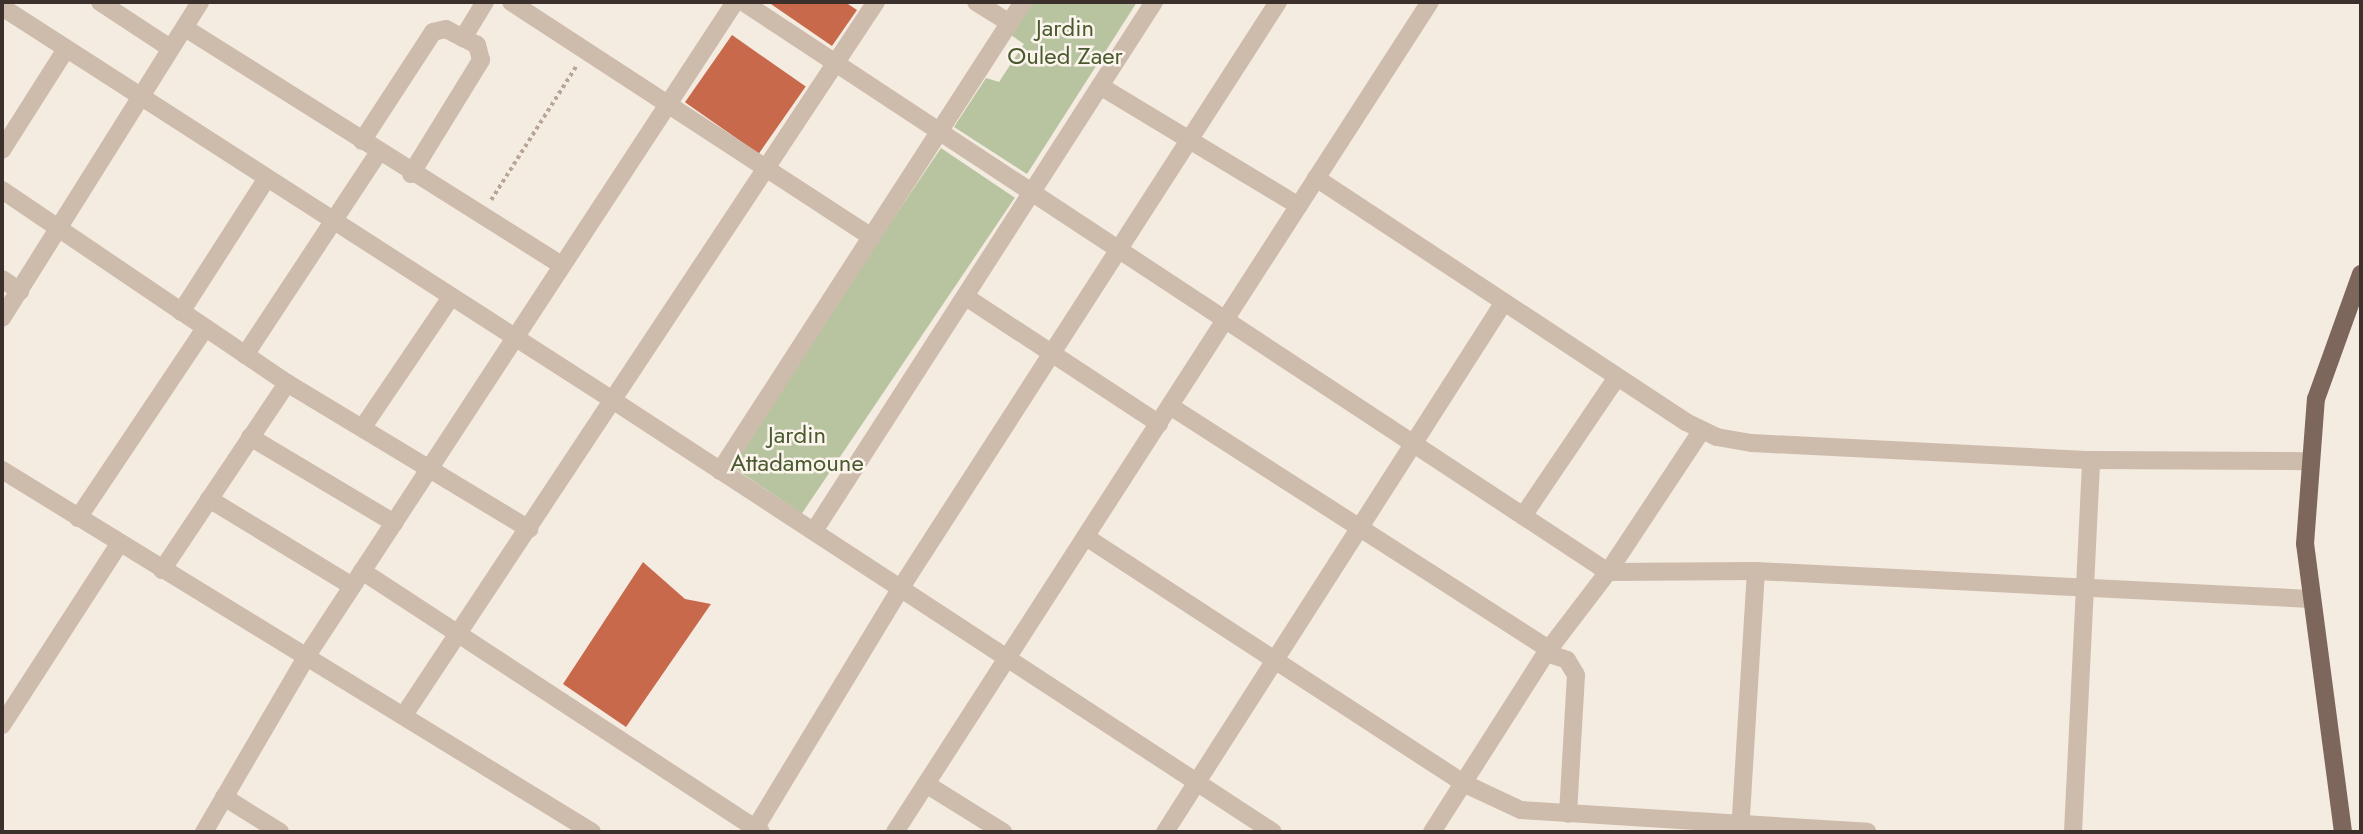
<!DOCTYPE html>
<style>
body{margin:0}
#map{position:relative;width:2363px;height:834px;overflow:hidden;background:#f4ebe1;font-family:Jost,sans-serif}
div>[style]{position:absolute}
.green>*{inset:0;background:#b8c4a0;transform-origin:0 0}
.building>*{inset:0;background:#c8694b;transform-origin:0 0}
.path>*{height:3.5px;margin-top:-1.75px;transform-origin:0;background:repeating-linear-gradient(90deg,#b9a596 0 3.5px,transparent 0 7px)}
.minor>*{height:18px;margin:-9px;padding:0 9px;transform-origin:9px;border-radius:9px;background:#cdbbac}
.major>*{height:18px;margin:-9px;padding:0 9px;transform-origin:9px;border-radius:9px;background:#7d675c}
span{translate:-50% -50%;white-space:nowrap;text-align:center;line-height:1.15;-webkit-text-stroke:5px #fbf5ee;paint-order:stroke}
.park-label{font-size:24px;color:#4a5a2e}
.frame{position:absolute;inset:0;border:4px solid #3b302b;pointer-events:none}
</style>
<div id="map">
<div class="green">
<i style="clip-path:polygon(1032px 2px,1137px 2px,1027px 174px,954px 127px,986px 78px,999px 82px,1024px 44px,1011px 35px)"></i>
<i style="left:941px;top:148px;width:89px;height:381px;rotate:34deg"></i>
</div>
<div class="building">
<i style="clip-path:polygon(768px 2px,845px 2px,857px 10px,832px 46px)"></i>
<i style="left:732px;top:35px;width:90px;height:82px;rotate:35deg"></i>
<i style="clip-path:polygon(643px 562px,685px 599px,711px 604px,626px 727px,563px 684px)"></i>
</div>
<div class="path">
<i style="left:491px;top:200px;width:160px;rotate:-57.5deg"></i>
</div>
<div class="minor">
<i style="left:100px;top:2px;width:84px;rotate:33.3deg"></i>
<i style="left:511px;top:2px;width:431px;rotate:33.1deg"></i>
<i style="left:743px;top:2px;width:1036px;rotate:33.38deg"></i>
<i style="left:1608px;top:572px;width:148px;rotate:-0.4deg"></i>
<i style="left:1756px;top:571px;width:555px;rotate:2.89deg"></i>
<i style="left:976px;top:2px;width:39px;rotate:32deg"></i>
<i style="left:2px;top:7px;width:728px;rotate:32.77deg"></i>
<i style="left:614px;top:401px;width:787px;rotate:33.19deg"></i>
<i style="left:185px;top:28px;width:445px;rotate:32.2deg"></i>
<i style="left:1100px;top:86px;width:232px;rotate:31.1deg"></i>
<i style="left:362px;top:141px;width:130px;rotate:-56.9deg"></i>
<i style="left:433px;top:32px;width:13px;rotate:-13deg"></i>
<i style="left:446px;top:29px;width:19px;rotate:28deg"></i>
<i style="left:463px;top:38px;width:42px;rotate:-58.6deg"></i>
<i style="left:2px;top:150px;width:120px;rotate:-57.6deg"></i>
<i style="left:411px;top:174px;width:134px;rotate:-58.4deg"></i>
<i style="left:481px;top:60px;width:16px;rotate:-105deg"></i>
<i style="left:477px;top:45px;width:16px;rotate:-153deg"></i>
<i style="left:1316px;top:178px;width:443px;rotate:33.4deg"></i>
<i style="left:1686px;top:422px;width:34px;rotate:26deg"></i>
<i style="left:1717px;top:437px;width:36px;rotate:10deg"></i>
<i style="left:1752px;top:443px;width:339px;rotate:2.9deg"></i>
<i style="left:2091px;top:460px;width:217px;rotate:0.3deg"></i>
<i style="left:2px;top:190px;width:344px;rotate:34.1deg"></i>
<i style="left:287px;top:383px;width:283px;rotate:31.1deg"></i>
<i style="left:2px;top:279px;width:22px;rotate:34deg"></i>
<i style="left:966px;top:297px;width:231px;rotate:33.3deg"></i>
<i style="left:181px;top:312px;width:159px;rotate:-57.3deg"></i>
<i style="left:2px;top:318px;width:373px;rotate:-57.9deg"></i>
<i style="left:245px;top:355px;width:243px;rotate:-56.6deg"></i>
<i style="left:1170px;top:406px;width:450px;rotate:32.7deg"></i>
<i style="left:363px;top:427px;width:157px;rotate:-55.9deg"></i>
<i style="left:250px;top:437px;width:168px;rotate:30.8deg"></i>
<i style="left:2px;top:470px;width:692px;rotate:31.53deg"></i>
<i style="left:720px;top:471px;width:558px;rotate:-57.14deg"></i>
<i style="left:209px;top:499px;width:167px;rotate:31.3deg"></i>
<i style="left:1523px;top:516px;width:168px;rotate:-55.9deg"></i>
<i style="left:78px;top:518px;width:229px;rotate:-56.2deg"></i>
<i style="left:814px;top:531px;width:629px;rotate:-57.27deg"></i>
<i style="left:1086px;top:537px;width:450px;rotate:33.1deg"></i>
<i style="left:1463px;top:783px;width:64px;rotate:25deg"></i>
<i style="left:1521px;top:810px;width:347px;rotate:3.6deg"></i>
<i style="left:162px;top:570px;width:225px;rotate:-56.2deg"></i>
<i style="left:362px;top:571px;width:477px;rotate:33.2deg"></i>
<i style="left:1546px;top:653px;width:22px;rotate:18deg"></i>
<i style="left:1567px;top:660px;width:17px;rotate:59deg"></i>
<i style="left:1576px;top:675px;width:139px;rotate:93.3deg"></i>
<i style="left:404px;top:715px;width:855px;rotate:-56.5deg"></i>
<i style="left:2px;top:725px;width:216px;rotate:-57.1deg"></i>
<i style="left:926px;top:784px;width:91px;rotate:31.9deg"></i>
<i style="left:224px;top:797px;width:66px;rotate:32deg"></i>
<i style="left:204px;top:832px;width:206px;rotate:-59.7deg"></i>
<i style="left:308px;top:654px;width:779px;rotate:-56.78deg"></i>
<i style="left:753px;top:832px;width:284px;rotate:-58.8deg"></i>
<i style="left:900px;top:589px;width:698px;rotate:-57.22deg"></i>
<i style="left:895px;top:832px;width:987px;rotate:-57.2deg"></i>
<i style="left:1165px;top:832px;width:629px;rotate:-57.4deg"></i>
<i style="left:1432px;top:832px;width:212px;rotate:-57.5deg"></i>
<i style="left:1546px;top:653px;width:102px;rotate:-52.6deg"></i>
<i style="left:1608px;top:572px;width:170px;rotate:-56.5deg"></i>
<i style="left:1740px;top:832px;width:261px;rotate:-86.5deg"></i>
<i style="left:2073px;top:832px;width:372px;rotate:-87.2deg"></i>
</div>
<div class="major">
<i style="left:2343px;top:832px;width:290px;rotate:-97.5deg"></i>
<i style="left:2305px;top:544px;width:145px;rotate:-85.7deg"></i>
<i style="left:2316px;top:399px;width:133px;rotate:-70.2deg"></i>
</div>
<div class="park-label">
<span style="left:1065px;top:42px">Jardin<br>Ouled Zaer</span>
<span style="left:797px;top:449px">Jardin<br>Attadamoune</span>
</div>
<div class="frame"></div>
</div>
